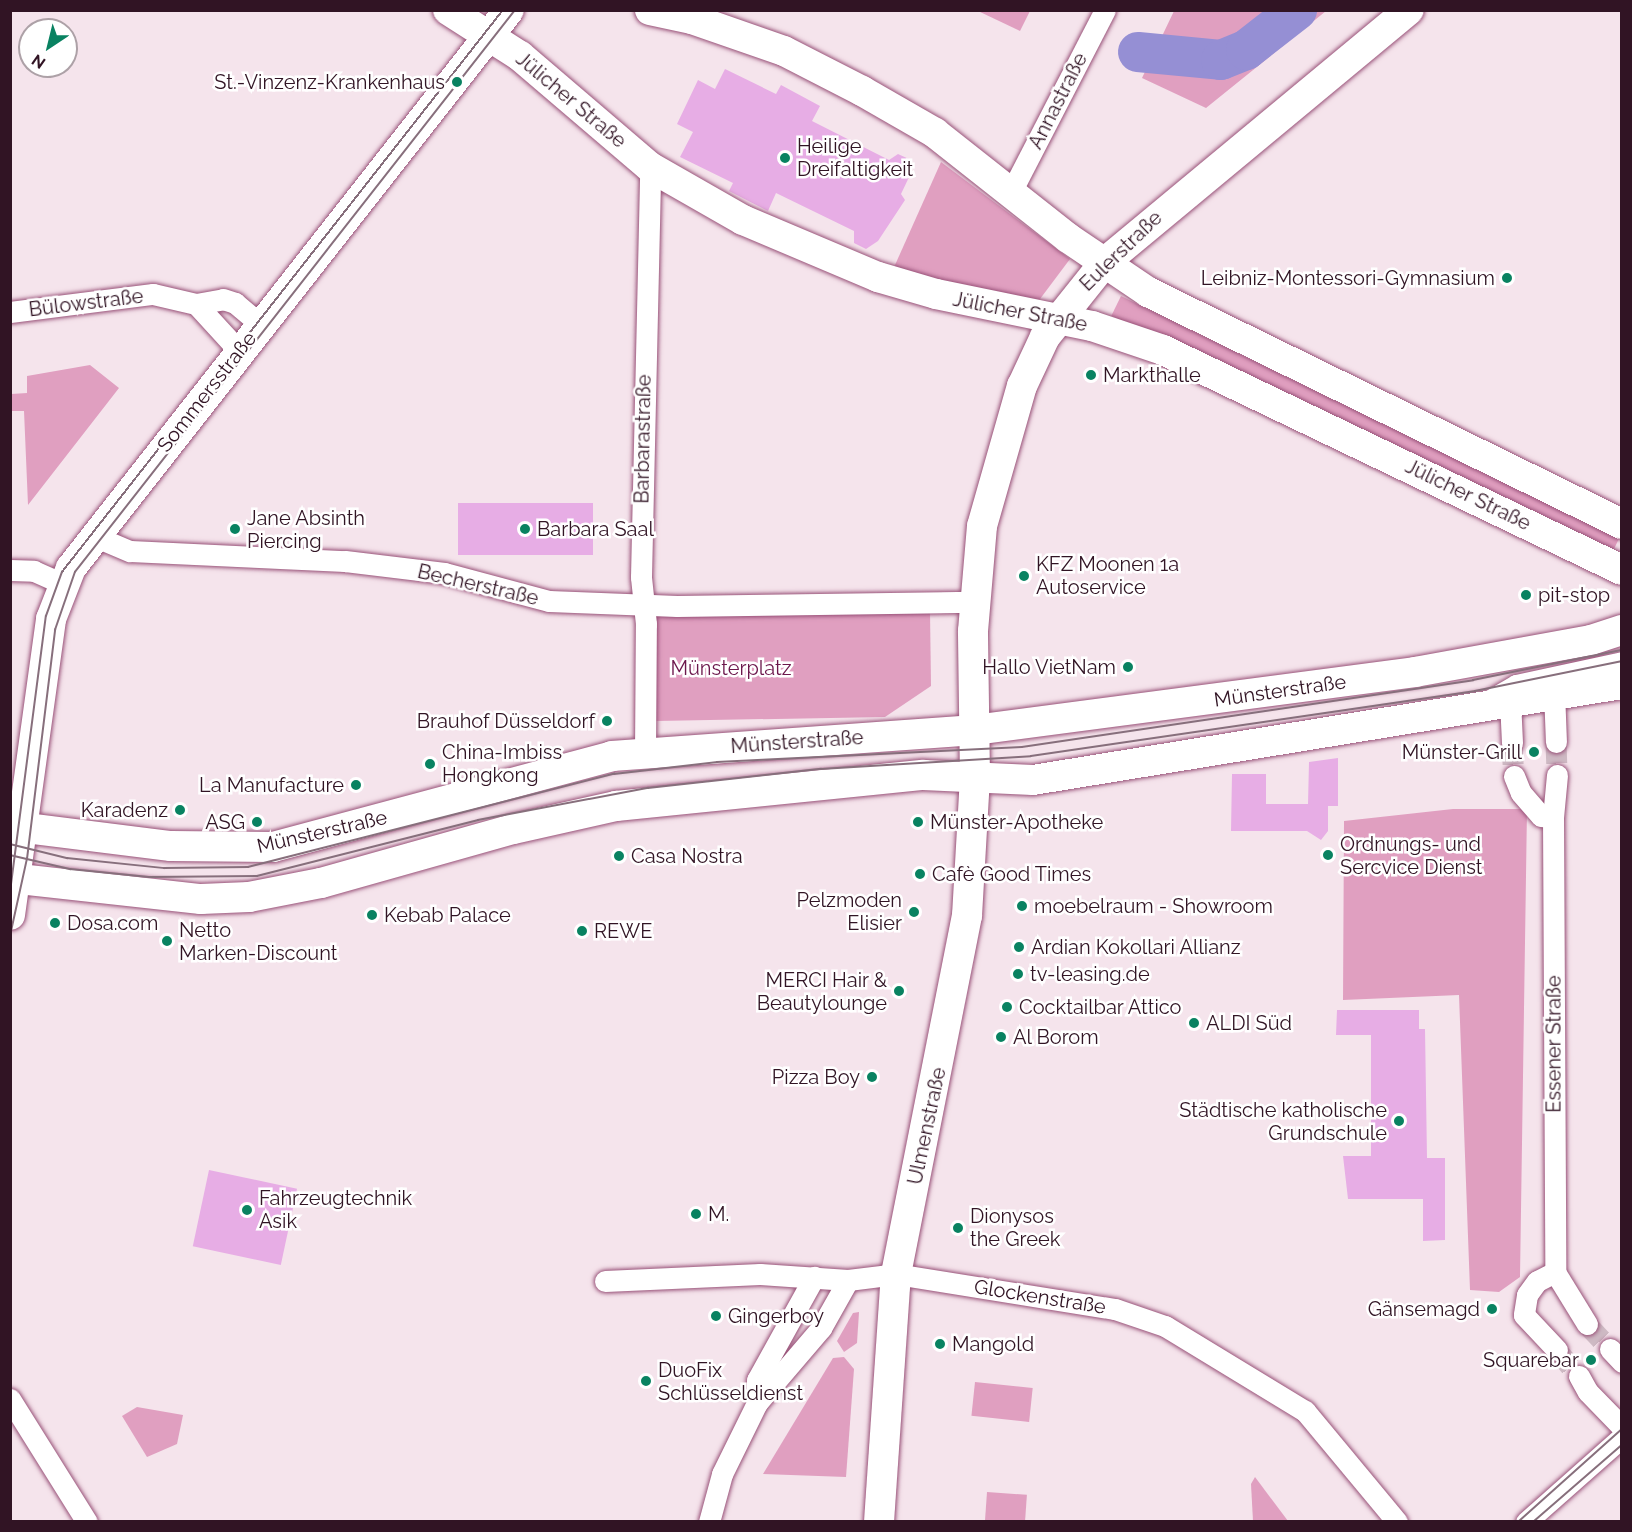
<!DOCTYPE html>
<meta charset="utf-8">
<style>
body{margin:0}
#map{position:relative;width:1632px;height:1532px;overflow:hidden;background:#f5e4ec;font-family:Raleway,sans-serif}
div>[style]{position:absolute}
.green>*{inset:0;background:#e09fc0;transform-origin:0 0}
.river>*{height:40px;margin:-20px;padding:0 20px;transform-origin:20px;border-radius:20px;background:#958fd4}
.building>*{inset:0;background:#e7ade5;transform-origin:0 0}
.street-tunnel>*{height:21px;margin-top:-10.5px;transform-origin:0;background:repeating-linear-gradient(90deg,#cebac4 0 21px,transparent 0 31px)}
.roads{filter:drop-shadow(0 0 2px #985178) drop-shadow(0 0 2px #985178)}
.street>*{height:21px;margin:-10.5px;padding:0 10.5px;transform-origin:10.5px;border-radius:10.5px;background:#fff}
.secondary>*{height:30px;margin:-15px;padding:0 15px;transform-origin:15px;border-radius:15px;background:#fff}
.tram>*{height:1.5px;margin:-0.75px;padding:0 0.75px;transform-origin:0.75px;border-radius:0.75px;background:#876f7c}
.dots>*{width:16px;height:16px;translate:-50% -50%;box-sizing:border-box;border:3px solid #fff;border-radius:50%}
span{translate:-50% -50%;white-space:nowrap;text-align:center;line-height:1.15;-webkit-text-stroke:5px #fff;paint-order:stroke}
.poi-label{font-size:20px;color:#311424}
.right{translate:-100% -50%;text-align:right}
.left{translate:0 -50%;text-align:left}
.street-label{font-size:20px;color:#311424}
.park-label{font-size:20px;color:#6c174c}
.frame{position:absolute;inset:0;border:12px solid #311424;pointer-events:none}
.north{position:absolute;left:18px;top:18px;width:60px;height:60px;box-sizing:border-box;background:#fff;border:2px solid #ada1a7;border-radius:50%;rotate:215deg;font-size:16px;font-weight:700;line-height:24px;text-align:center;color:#311424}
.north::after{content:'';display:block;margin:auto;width:21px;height:27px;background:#098261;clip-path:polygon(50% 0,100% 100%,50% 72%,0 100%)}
</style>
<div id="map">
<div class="green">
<i style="clip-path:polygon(978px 11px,1030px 11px,1020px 31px)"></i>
<i style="clip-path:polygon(1174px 11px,1174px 10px,1326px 11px,1206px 108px,1142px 78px)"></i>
<i style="clip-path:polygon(941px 162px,1070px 259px,1037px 303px,891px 274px)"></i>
<i style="left:1121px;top:296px;width:554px;height:22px;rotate:26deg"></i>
<i style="clip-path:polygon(90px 365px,119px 388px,28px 505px,24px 411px,11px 411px,11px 394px,27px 393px,27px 376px)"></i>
<i style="clip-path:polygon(930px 612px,931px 686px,885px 717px,656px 721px,654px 616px)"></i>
<i style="clip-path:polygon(1453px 809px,1527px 809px,1520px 1277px,1499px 1292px,1470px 1290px,1459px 995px,1343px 1000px,1344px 821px)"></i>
<i style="clip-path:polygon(859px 1312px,857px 1343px,844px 1352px,837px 1341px,853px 1313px)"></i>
<i style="clip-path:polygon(844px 1357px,854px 1369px,846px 1477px,763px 1474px,833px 1358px)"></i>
<i style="left:975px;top:1382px;width:58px;height:34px;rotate:6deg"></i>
<i style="clip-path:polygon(137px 1407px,183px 1415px,177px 1444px,147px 1457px,122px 1416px)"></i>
<i style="clip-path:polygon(1255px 1477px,1288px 1521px,1253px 1521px,1251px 1484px)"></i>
<i style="left:987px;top:1492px;width:40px;height:29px;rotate:4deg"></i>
</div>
<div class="river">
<i style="left:1138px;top:52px;width:83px;rotate:5.5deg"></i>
<i style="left:1221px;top:60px;width:27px;rotate:-22deg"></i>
<i style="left:1246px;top:50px;width:65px;rotate:-38.1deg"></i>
</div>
<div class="building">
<i style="clip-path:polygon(725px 69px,776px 94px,781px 85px,820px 106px,812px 121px,889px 160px,898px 154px,911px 160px,911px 173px,901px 194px,905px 200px,878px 241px,866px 249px,854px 243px,854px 231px,776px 193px,768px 211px,729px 191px,733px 183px,680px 157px,693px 132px,677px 124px,698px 80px,715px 89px)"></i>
<i style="left:458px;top:503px;width:135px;height:52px"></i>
<i style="clip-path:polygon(1338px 758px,1338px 806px,1328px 806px,1328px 831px,1321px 840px,1307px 831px,1231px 831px,1232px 774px,1266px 774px,1266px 804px,1308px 804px,1309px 762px)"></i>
<i style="clip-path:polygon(1337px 1010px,1419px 1010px,1419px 1029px,1425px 1029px,1427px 1158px,1445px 1158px,1445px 1240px,1423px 1241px,1423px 1199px,1348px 1199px,1343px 1156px,1371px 1156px,1371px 1035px,1336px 1035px)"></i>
<i style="left:209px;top:1170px;width:90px;height:78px;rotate:12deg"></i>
</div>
<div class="street-tunnel">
<i style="left:1556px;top:742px;width:33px;rotate:88deg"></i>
<i style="left:1512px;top:743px;width:33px;rotate:87deg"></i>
<i style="left:1587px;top:1324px;width:34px;rotate:47deg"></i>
<i style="left:1557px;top:1350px;width:34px;rotate:50deg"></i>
</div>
<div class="roads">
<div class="street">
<i style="left:1011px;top:192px;width:205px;rotate:-62.7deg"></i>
<i style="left:196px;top:304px;width:64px;rotate:47.5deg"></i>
<i style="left:10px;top:312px;width:144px;rotate:-7.2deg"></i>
<i style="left:153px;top:294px;width:44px;rotate:13.1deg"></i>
<i style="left:196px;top:304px;width:27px;rotate:-10deg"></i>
<i style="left:223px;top:299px;width:13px;rotate:18deg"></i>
<i style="left:235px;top:303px;width:33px;rotate:40deg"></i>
<i style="left:94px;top:536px;width:39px;rotate:23deg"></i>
<i style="left:130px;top:551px;width:215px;rotate:2.7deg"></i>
<i style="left:345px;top:561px;width:100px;rotate:6.9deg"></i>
<i style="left:444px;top:573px;width:109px;rotate:14.9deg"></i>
<i style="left:549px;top:601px;width:128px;rotate:2.2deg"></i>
<i style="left:677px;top:606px;width:297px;rotate:-0.8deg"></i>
<i style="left:10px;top:570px;width:24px;rotate:2deg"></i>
<i style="left:34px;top:571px;width:32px;rotate:24deg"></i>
<i style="left:1554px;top:691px;width:51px;rotate:87.8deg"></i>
<i style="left:1490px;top:700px;width:30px;rotate:-30deg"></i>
<i style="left:1516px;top:685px;width:108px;rotate:-12.2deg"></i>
<i style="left:1510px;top:700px;width:43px;rotate:87.3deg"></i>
<i style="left:645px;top:753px;width:129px;rotate:-89.6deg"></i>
<i style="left:646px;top:624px;width:47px;rotate:-96.1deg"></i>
<i style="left:641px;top:577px;width:410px;rotate:-88.7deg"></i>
<i style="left:1557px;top:775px;width:42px;rotate:95.4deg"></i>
<i style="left:1553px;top:817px;width:455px;rotate:89.7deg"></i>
<i style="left:1555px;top:1272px;width:61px;rotate:58.4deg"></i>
<i style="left:1514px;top:776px;width:18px;rotate:68deg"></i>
<i style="left:1521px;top:793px;width:30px;rotate:49deg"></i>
<i style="left:1541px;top:816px;width:12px;rotate:5deg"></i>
<i style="left:1555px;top:1272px;width:20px;rotate:153deg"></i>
<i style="left:1537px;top:1281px;width:17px;rotate:126deg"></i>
<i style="left:1527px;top:1295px;width:20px;rotate:99deg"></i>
<i style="left:1524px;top:1315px;width:48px;rotate:46.7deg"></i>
<i style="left:605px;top:1281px;width:155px;rotate:-2.6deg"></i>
<i style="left:760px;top:1274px;width:88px;rotate:3.9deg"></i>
<i style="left:848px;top:1280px;width:48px;rotate:-7.1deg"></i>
<i style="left:896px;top:1274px;width:222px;rotate:9.1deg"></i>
<i style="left:1115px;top:1309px;width:53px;rotate:18.8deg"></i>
<i style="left:1165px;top:1326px;width:164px;rotate:31.3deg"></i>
<i style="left:1305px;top:1411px;width:144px;rotate:50.3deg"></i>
<i style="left:1610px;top:1349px;width:18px;rotate:47deg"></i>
<i style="left:1579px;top:1376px;width:18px;rotate:61deg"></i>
<i style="left:1588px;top:1392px;width:49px;rotate:45.8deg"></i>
<i style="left:10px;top:1399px;width:145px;rotate:58deg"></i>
<i style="left:757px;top:1403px;width:23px;rotate:-90deg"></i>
<i style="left:757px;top:1380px;width:118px;rotate:-61deg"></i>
<i style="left:709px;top:1522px;width:50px;rotate:-74.8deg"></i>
<i style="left:722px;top:1474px;width:79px;rotate:-63.8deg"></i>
<i style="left:757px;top:1403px;width:99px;rotate:-49.5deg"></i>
<i style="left:821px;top:1328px;width:55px;rotate:-60.6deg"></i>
<i style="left:1526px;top:1522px;width:128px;rotate:-41.5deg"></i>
</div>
<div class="secondary">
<i style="left:448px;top:10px;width:85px;rotate:32.6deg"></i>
<i style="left:520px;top:56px;width:171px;rotate:40.5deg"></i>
<i style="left:650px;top:167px;width:107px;rotate:29.7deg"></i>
<i style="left:743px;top:220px;width:147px;rotate:22.9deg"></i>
<i style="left:878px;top:277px;width:60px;rotate:16.3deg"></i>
<i style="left:936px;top:294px;width:159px;rotate:11.6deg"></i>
<i style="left:1092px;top:326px;width:75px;rotate:18.7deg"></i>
<i style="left:1163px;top:350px;width:509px;rotate:25.61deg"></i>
<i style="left:650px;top:10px;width:43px;rotate:12.1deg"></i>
<i style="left:692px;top:19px;width:97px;rotate:19.2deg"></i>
<i style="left:784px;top:51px;width:88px;rotate:27.1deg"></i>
<i style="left:862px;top:91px;width:84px;rotate:29.9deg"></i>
<i style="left:935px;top:133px;width:169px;rotate:38.3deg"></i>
<i style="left:1068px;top:238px;width:97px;rotate:34deg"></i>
<i style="left:1148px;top:292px;width:528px;rotate:26.08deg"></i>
<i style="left:10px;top:826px;width:162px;rotate:7.1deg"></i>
<i style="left:171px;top:846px;width:102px;rotate:0.6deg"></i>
<i style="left:273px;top:847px;width:351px;rotate:-15deg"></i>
<i style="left:612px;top:756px;width:364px;rotate:-4.1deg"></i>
<i style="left:975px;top:730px;width:444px;rotate:-7.5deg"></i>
<i style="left:1415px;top:672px;width:179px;rotate:-10.3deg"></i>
<i style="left:1591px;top:640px;width:33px;rotate:-18deg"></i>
<i style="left:10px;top:878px;width:192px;rotate:6.3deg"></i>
<i style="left:201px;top:899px;width:48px;rotate:-2.4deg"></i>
<i style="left:249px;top:897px;width:73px;rotate:-11deg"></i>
<i style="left:321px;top:883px;width:199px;rotate:-15.7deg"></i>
<i style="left:513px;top:829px;width:106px;rotate:-12.6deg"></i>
<i style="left:616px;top:806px;width:309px;rotate:-5.8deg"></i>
<i style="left:923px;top:775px;width:110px;rotate:2.6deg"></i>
<i style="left:1033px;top:780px;width:597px;rotate:-9.26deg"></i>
<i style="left:10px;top:915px;width:299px;rotate:-82.1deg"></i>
<i style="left:51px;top:619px;width:55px;rotate:-68.6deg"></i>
<i style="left:71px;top:568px;width:709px;rotate:-51.87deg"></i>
<i style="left:879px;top:1522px;width:249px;rotate:-86.1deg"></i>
<i style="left:896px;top:1274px;width:365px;rotate:-78.8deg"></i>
<i style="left:967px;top:916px;width:138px;rotate:-86.7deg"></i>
<i style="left:975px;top:778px;width:147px;rotate:-90.8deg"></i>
<i style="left:973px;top:631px;width:105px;rotate:-85.1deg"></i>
<i style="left:982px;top:526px;width:146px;rotate:-74.1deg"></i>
<i style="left:1022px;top:386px;width:54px;rotate:-64.9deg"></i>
<i style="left:1045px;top:337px;width:95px;rotate:-51.4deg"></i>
<i style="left:1104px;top:263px;width:396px;rotate:-39.7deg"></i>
</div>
</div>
<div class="tram">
<i style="left:10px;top:844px;width:59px;rotate:13.8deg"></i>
<i style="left:67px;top:858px;width:98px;rotate:5.9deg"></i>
<i style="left:164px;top:868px;width:84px;rotate:-0.7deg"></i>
<i style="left:248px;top:867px;width:378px;rotate:-14.3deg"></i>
<i style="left:614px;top:774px;width:104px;rotate:-6.6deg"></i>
<i style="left:717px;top:762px;width:305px;rotate:-2.8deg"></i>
<i style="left:1022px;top:747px;width:456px;rotate:-8.4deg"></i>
<i style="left:1473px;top:680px;width:152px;rotate:-11.4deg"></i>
<i style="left:10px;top:855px;width:62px;rotate:13.1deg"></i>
<i style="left:70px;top:869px;width:79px;rotate:5.8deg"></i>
<i style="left:149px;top:877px;width:108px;rotate:-0.5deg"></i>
<i style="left:257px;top:876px;width:228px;rotate:-14.2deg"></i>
<i style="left:478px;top:820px;width:173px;rotate:-10.7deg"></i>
<i style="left:648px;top:788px;width:174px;rotate:-6.3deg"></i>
<i style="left:821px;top:769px;width:210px;rotate:-3.5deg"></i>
<i style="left:1031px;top:756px;width:449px;rotate:-8.3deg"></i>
<i style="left:1475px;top:691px;width:150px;rotate:-11.5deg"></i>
<i style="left:10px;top:892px;width:278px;rotate:-82.6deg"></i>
<i style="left:46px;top:616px;width:47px;rotate:-70deg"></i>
<i style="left:62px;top:572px;width:714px;rotate:-51.88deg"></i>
<i style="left:10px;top:936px;width:79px;rotate:-77.6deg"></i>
<i style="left:27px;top:859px;width:231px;rotate:-83deg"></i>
<i style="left:55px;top:630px;width:61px;rotate:-71deg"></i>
<i style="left:75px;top:572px;width:714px;rotate:-51.94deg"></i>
<i style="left:1518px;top:1522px;width:140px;rotate:-41.8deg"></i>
<i style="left:1533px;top:1522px;width:118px;rotate:-40.9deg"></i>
</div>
<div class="dots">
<i style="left:457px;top:82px;background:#098261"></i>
<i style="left:785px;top:158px;background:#098261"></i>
<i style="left:1507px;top:278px;background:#098261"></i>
<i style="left:1091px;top:375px;background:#098261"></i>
<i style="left:235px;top:529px;background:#098261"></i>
<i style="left:525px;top:529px;background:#098261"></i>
<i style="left:1024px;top:576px;background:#098261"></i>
<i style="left:1526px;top:595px;background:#098261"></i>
<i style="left:1128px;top:667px;background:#098261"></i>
<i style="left:607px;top:721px;background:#098261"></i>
<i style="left:1534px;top:752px;background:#098261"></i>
<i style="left:430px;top:764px;background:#098261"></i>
<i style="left:356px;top:785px;background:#098261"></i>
<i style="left:180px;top:810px;background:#098261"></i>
<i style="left:257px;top:822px;background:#098261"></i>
<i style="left:918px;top:822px;background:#098261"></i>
<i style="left:1328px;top:855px;background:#098261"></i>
<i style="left:619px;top:856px;background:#098261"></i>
<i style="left:920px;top:874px;background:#098261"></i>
<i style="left:1022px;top:906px;background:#098261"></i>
<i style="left:914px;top:912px;background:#098261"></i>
<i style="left:372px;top:915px;background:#098261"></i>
<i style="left:55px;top:923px;background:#098261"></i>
<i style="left:582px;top:931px;background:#098261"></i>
<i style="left:167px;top:941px;background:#098261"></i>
<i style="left:1019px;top:947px;background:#098261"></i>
<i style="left:1018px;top:974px;background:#098261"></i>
<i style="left:899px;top:991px;background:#098261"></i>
<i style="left:1007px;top:1007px;background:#098261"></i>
<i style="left:1194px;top:1023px;background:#098261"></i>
<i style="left:1001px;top:1037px;background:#098261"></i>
<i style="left:872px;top:1077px;background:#098261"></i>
<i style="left:1399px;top:1121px;background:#098261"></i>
<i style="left:247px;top:1210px;background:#098261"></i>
<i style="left:696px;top:1214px;background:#098261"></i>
<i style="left:958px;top:1228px;background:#098261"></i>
<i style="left:1492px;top:1309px;background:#098261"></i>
<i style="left:716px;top:1316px;background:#098261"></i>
<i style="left:940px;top:1344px;background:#098261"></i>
<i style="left:1591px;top:1360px;background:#098261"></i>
<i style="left:646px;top:1381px;background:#098261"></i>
</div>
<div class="poi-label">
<span class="right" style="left:445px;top:82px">St.-Vinzenz-Krankenhaus</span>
<span class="left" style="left:797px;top:158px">Heilige<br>Dreifaltigkeit</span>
<span class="right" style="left:1495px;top:278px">Leibniz-Montessori-Gymnasium</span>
<span class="left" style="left:1103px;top:375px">Markthalle</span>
<span class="left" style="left:247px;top:530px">Jane Absinth<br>Piercing</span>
<span class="left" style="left:537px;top:529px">Barbara Saal</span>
<span class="left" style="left:1036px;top:576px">KFZ Moonen 1a<br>Autoservice</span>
<span class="left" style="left:1538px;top:595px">pit-stop</span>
<span class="right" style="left:1116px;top:667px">Hallo VietNam</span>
<span class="right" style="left:595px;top:721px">Brauhof Düsseldorf</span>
<span class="left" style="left:442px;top:764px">China-Imbiss<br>Hongkong</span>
<span class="right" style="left:1522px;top:752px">Münster-Grill</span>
<span class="right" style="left:344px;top:785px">La Manufacture</span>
<span class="right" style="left:168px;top:810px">Karadenz</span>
<span class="right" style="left:245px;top:822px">ASG</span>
<span class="left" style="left:930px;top:822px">Münster-Apotheke</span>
<span class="left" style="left:1340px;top:856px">Ordnungs- und<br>Sercvice Dienst</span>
<span class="left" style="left:631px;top:856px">Casa Nostra</span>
<span class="left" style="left:932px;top:874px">Cafè Good Times</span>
<span class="right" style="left:902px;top:912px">Pelzmoden<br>Elisier</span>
<span class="left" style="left:1034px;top:906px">moebelraum - Showroom</span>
<span class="left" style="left:384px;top:915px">Kebab Palace</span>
<span class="left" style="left:67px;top:923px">Dosa.com</span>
<span class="left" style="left:179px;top:942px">Netto<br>Marken-Discount</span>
<span class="left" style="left:594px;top:931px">REWE</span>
<span class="left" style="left:1031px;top:947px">Ardian Kokollari Allianz</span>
<span class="left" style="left:1030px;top:974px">tv-leasing.de</span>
<span class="right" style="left:887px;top:992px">MERCI Hair &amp;<br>Beautylounge</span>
<span class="left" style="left:1019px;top:1007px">Cocktailbar Attico</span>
<span class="left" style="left:1206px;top:1023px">ALDI Süd</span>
<span class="left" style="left:1013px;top:1037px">Al Borom</span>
<span class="right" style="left:860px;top:1077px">Pizza Boy</span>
<span class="right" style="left:1387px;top:1122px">Städtische katholische<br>Grundschule</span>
<span class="left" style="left:259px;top:1210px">Fahrzeugtechnik<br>Asik</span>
<span class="left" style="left:708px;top:1214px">M.</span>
<span class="left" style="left:970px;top:1228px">Dionysos<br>the Greek</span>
<span class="right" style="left:1480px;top:1309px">Gänsemagd</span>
<span class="left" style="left:728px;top:1316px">Gingerboy</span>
<span class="left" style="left:952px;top:1344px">Mangold</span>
<span class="right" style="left:1579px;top:1360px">Squarebar</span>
<span class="left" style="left:658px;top:1382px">DuoFix<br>Schlüsseldienst</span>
</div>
<div class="street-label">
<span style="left:571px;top:100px;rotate:40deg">Jülicher Straße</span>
<span style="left:1058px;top:101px;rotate:-63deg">Annastraße</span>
<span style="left:1121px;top:251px;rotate:-44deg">Eulerstraße</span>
<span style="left:86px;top:303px;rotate:-7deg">Bülowstraße</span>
<span style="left:1020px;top:312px;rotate:11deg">Jülicher Straße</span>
<span style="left:207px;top:392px;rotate:-52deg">Sommersstraße</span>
<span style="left:643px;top:439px;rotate:-89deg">Barbarastraße</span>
<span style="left:1468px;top:495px;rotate:26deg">Jülicher Straße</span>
<span style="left:478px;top:585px;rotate:13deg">Becherstraße</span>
<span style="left:1280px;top:691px;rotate:-8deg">Münsterstraße</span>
<span style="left:797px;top:742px;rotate:-4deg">Münsterstraße</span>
<span style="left:322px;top:832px;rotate:-13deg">Münsterstraße</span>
<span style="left:1554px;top:1044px;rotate:-90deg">Essener Straße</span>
<span style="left:927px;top:1126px;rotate:-78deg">Ulmenstraße</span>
<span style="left:1040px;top:1297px;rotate:9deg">Glockenstraße</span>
</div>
<div class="park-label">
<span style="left:731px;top:668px">Münsterplatz</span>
</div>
<div class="frame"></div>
<div class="north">N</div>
</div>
